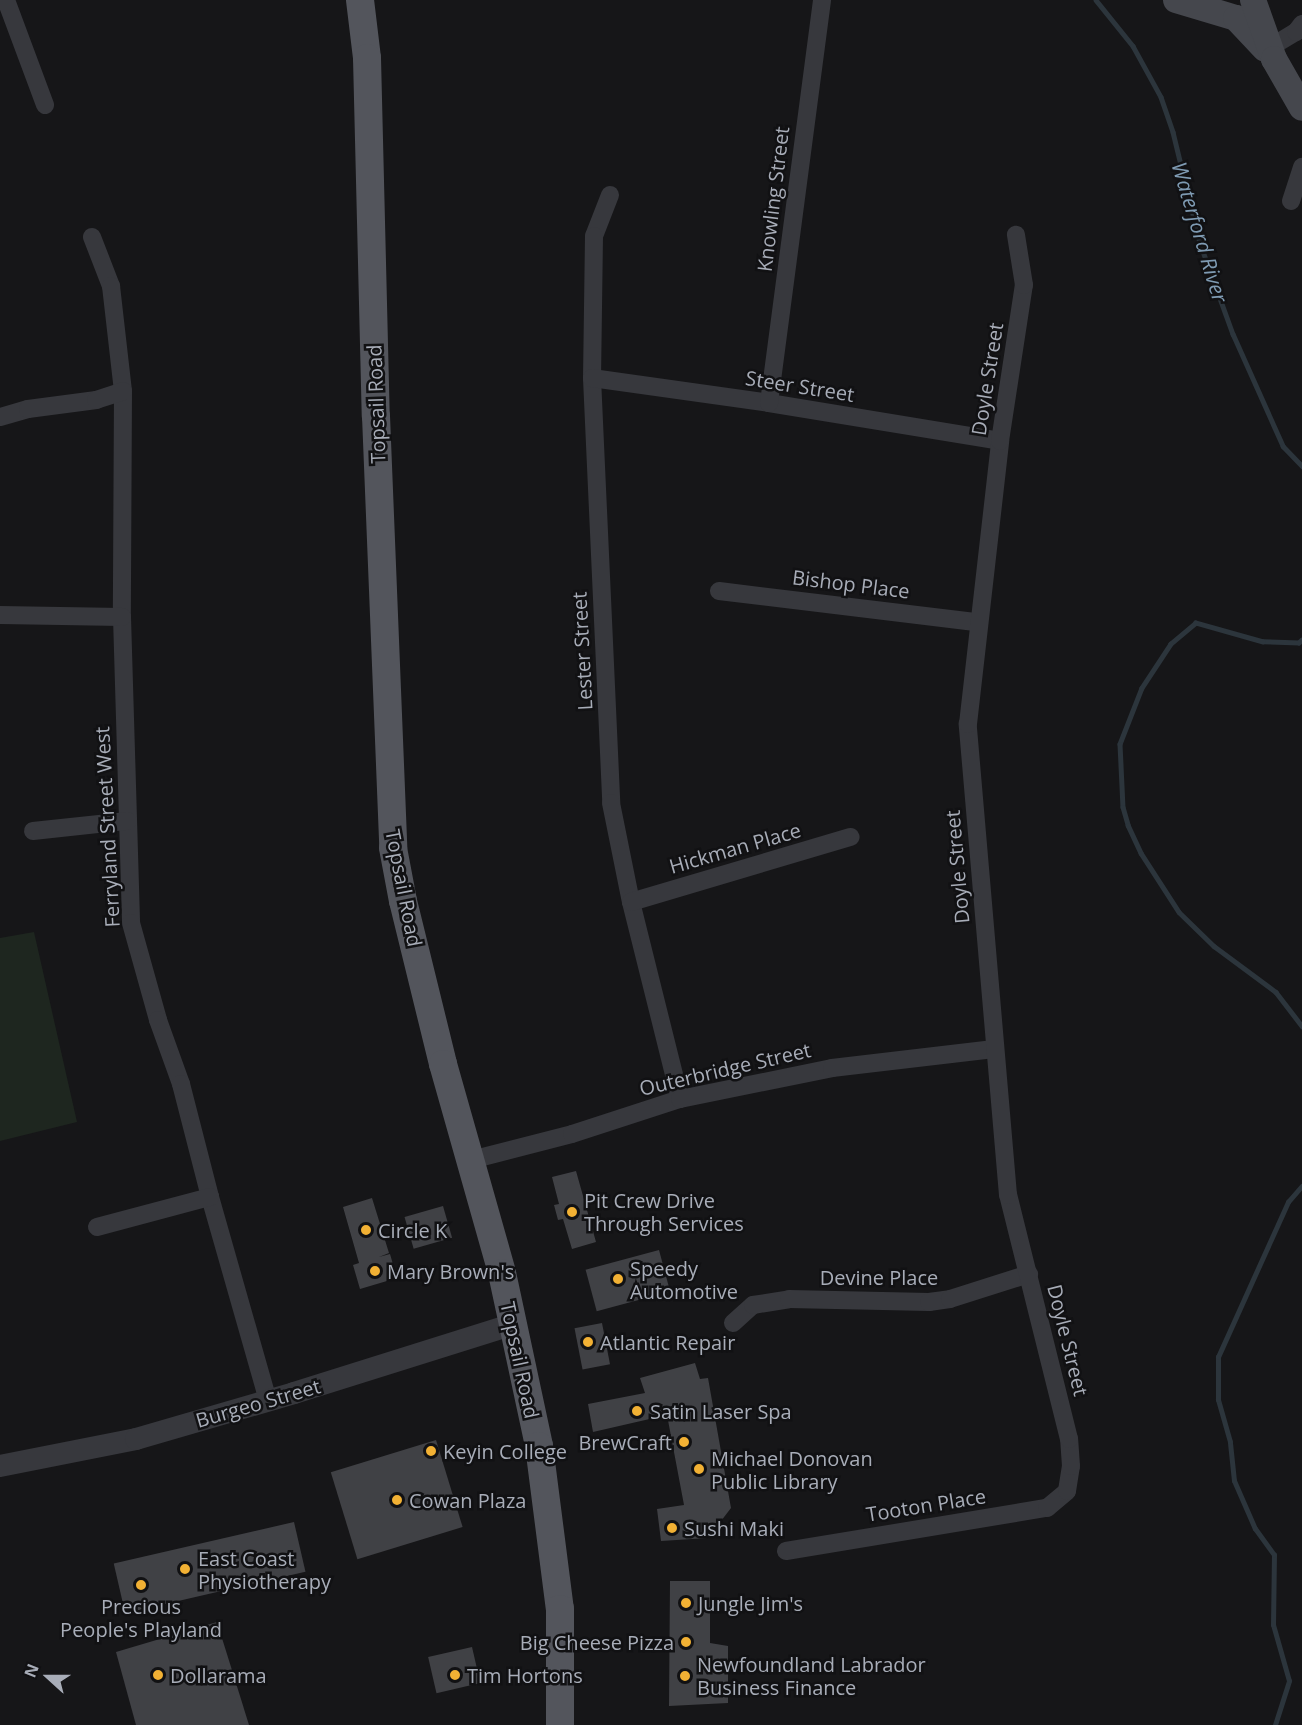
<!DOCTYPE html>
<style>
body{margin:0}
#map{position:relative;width:1302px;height:1725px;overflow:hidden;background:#161618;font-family:"Open Sans",sans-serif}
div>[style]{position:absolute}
.green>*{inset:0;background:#1e261f}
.stream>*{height:4.5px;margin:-2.25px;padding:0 2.25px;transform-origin:2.25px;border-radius:2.25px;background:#2c353c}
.building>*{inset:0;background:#404145;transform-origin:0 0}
.minor>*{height:18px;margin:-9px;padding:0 9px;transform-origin:9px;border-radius:9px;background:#37383d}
.tertiary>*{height:22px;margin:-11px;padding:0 11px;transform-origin:11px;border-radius:11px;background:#37383d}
.secondary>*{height:26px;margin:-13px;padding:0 13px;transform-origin:13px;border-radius:13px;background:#45474d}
.primary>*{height:28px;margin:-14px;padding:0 14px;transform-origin:14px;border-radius:14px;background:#53555c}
.dots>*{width:16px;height:16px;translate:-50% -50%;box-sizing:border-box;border:3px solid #111113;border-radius:50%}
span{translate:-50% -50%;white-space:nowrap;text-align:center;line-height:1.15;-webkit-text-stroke:5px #111113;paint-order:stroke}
.street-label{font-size:20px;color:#a8adb8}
.poi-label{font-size:20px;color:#a8adb8}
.left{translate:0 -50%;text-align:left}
.right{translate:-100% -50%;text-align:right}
.water-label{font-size:21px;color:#7f9bb3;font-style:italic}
.north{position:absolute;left:18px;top:1647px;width:60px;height:60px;-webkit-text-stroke:4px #111113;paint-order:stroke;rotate:291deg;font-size:16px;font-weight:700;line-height:24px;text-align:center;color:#a8adb8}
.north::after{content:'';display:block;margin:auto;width:21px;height:27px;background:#a8adb8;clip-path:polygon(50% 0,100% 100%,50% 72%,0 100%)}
</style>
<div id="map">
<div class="green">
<i style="clip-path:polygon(34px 932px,77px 1122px,0 1141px,0 938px)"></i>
</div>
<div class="stream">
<i style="left:1096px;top:0;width:59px;rotate:51.2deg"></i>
<i style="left:1133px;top:46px;width:58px;rotate:61.2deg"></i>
<i style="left:1161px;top:97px;width:37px;rotate:71deg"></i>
<i style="left:1173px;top:132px;width:114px;rotate:76.3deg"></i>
<i style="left:1200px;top:243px;width:97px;rotate:70.1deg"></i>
<i style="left:1233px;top:334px;width:123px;rotate:65.9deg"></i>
<i style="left:1283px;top:446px;width:28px;rotate:46deg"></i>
<i style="left:1302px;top:640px;width:4px;rotate:135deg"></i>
<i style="left:1299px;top:643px;width:36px;rotate:-178deg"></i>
<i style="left:1263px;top:642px;width:70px;rotate:-164.2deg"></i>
<i style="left:1196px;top:623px;width:33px;rotate:140deg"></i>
<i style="left:1171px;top:644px;width:53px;rotate:123.4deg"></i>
<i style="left:1142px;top:688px;width:60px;rotate:111.4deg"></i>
<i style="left:1120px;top:744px;width:63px;rotate:87.3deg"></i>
<i style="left:1123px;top:807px;width:19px;rotate:74deg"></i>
<i style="left:1128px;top:825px;width:31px;rotate:65deg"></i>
<i style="left:1141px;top:853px;width:70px;rotate:57.2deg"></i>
<i style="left:1179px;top:912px;width:49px;rotate:44.2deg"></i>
<i style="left:1214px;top:946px;width:77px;rotate:36.6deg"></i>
<i style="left:1276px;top:992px;width:43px;rotate:52.6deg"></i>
<i style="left:1275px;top:1725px;width:46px;rotate:-72.3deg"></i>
<i style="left:1289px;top:1681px;width:58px;rotate:-105.9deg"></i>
<i style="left:1273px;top:1625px;width:70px;rotate:-89.2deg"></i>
<i style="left:1274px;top:1555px;width:32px;rotate:-126deg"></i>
<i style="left:1255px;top:1529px;width:52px;rotate:-113.6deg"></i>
<i style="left:1234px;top:1481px;width:39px;rotate:-96deg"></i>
<i style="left:1230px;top:1442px;width:44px;rotate:-105.9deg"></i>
<i style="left:1218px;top:1400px;width:43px;rotate:-90deg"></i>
<i style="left:1218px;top:1357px;width:170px;rotate:-65.7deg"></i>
<i style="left:1288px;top:1202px;width:21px;rotate:-49deg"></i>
</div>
<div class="building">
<i style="clip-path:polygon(576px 1171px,596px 1242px,572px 1249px,563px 1219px,558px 1220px,554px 1205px,559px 1204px,552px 1177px)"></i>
<i style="clip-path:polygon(372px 1198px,389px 1253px,379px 1257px,390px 1254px,397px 1278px,360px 1289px,353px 1265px,359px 1263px,343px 1207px)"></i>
<i style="left:443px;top:1206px;width:33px;height:40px;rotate:74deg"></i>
<i style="left:659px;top:1250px;width:43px;height:76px;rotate:75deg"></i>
<i style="left:602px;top:1323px;width:42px;height:28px;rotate:79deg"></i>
<i style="clip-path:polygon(695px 1363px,700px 1379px,708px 1378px,731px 1508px,708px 1538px,661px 1541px,657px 1509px,684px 1505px,667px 1415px,593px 1432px,588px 1404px,645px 1393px,640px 1378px)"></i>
<i style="left:436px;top:1440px;width:91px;height:110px;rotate:73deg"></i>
<i style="left:294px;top:1522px;width:51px;height:185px;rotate:77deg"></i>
<i style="clip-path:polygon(670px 1581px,710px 1581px,710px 1643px,728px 1646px,728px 1703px,669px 1706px)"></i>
<i style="clip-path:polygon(217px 1622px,249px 1725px,136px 1725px,116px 1652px)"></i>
<i style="left:472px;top:1647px;width:37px;height:45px;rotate:77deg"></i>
</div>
<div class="minor">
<i style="left:6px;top:0;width:112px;rotate:69.6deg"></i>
<i style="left:1269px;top:48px;width:31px;rotate:-31deg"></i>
<i style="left:1296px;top:32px;width:10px;rotate:-53deg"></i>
<i style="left:610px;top:195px;width:44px;rotate:111.3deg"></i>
<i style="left:594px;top:236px;width:142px;rotate:90.8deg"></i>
<i style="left:592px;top:378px;width:425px;rotate:87.4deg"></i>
<i style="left:611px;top:803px;width:101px;rotate:78.6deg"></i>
<i style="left:631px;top:902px;width:203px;rotate:76deg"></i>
<i style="left:1291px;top:201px;width:36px;rotate:-72deg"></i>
<i style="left:92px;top:237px;width:53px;rotate:68.8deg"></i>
<i style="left:111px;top:286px;width:106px;rotate:83.5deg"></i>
<i style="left:123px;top:391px;width:226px;rotate:90.3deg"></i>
<i style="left:122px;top:617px;width:306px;rotate:88.3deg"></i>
<i style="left:131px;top:923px;width:101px;rotate:74.4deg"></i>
<i style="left:158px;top:1020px;width:68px;rotate:70.2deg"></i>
<i style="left:181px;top:1084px;width:117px;rotate:75.6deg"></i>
<i style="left:210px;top:1197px;width:211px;rotate:74.1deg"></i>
<i style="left:592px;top:378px;width:179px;rotate:8deg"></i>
<i style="left:769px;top:403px;width:234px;rotate:9.3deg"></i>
<i style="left:769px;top:403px;width:406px;rotate:-82.5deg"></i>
<i style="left:0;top:417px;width:29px;rotate:-16deg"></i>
<i style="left:28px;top:409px;width:69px;rotate:-7.5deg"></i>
<i style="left:96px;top:400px;width:28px;rotate:-18deg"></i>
<i style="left:719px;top:591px;width:260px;rotate:6.9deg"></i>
<i style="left:0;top:615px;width:122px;rotate:0.9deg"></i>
<i style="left:33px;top:831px;width:95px;rotate:-6.1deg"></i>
<i style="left:631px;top:902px;width:229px;rotate:-16.5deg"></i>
<i style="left:471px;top:1160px;width:104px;rotate:-14.4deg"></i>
<i style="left:572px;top:1134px;width:114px;rotate:-18deg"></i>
<i style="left:680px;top:1099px;width:155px;rotate:-11.5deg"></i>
<i style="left:832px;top:1068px;width:163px;rotate:-6.7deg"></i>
<i style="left:97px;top:1227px;width:117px;rotate:-14.9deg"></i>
<i style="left:733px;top:1323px;width:27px;rotate:-42deg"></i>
<i style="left:753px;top:1305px;width:36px;rotate:-9deg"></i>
<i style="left:789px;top:1299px;width:140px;rotate:1.2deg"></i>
<i style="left:929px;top:1302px;width:21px;rotate:-8deg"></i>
<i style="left:950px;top:1299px;width:83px;rotate:-17.6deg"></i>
<i style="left:786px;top:1551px;width:265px;rotate:-9.4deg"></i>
<i style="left:1047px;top:1508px;width:26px;rotate:-40deg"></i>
<i style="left:1067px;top:1491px;width:25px;rotate:-81deg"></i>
<i style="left:1071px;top:1466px;width:27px;rotate:-94deg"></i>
<i style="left:1069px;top:1439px;width:252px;rotate:-104deg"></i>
<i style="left:1008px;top:1195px;width:473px;rotate:-94.9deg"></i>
<i style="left:968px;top:724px;width:285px;rotate:-83.5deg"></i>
<i style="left:1000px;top:441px;width:158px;rotate:-81.3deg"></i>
<i style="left:1024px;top:285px;width:51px;rotate:-99.1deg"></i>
</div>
<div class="tertiary">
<i style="left:0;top:1466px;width:139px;rotate:-11.2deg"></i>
<i style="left:136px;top:1439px;width:165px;rotate:-16.2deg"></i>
<i style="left:294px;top:1393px;width:227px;rotate:-17.4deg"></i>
</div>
<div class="secondary">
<i style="left:1176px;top:0;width:63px;rotate:16.7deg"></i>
<i style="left:1236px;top:18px;width:42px;rotate:46.9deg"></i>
<i style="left:1253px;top:0;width:63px;rotate:70.4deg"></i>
<i style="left:1274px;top:59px;width:56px;rotate:60.3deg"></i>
</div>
<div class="primary">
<i style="left:360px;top:0;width:58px;rotate:83.1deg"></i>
<i style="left:367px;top:58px;width:358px;rotate:88.6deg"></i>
<i style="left:376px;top:416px;width:432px;rotate:87.7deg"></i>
<i style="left:393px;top:848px;width:54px;rotate:79.3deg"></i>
<i style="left:403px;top:901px;width:168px;rotate:76.2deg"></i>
<i style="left:443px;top:1064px;width:217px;rotate:74.2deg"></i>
<i style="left:502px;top:1273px;width:177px;rotate:77.9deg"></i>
<i style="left:539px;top:1446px;width:164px;rotate:82.7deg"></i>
<i style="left:560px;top:1609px;width:116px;rotate:90deg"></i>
</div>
<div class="dots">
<i style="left:572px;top:1212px;background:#f2b134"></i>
<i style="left:366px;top:1230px;background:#f2b134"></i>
<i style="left:375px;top:1271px;background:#f2b134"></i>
<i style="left:618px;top:1279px;background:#f2b134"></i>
<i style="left:588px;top:1342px;background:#f2b134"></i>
<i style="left:637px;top:1411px;background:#f2b134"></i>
<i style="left:684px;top:1442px;background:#f2b134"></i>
<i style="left:431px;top:1451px;background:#f2b134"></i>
<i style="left:699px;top:1469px;background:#f2b134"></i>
<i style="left:397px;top:1500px;background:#f2b134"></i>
<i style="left:672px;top:1528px;background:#f2b134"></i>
<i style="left:185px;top:1569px;background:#f2b134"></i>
<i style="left:141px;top:1585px;background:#f2b134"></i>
<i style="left:686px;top:1603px;background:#f2b134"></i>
<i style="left:686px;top:1642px;background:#f2b134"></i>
<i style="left:158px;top:1675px;background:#f2b134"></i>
<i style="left:455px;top:1675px;background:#f2b134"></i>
<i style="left:685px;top:1676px;background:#f2b134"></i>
</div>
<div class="street-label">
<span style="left:773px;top:199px;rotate:-83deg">Knowling Street</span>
<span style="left:987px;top:379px;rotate:-81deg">Doyle Street</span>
<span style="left:800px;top:386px;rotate:9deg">Steer Street</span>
<span style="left:376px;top:404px;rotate:-92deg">Topsail Road</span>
<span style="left:851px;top:584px;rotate:7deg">Bishop Place</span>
<span style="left:582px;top:651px;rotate:-93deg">Lester Street</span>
<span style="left:107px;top:827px;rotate:-93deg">Ferryland Street West</span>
<span style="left:735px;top:848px;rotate:-16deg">Hickman Place</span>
<span style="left:957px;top:867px;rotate:-95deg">Doyle Street</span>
<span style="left:404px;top:888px;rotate:79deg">Topsail Road</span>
<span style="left:725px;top:1069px;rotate:-13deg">Outerbridge Street</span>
<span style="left:879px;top:1277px">Devine Place</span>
<span style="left:1068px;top:1340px;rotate:76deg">Doyle Street</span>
<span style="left:520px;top:1360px;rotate:78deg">Topsail Road</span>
<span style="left:258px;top:1403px;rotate:-16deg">Burgeo Street</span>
<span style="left:926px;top:1505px;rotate:-9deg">Tooton Place</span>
</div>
<div class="poi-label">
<span class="left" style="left:584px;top:1212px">Pit Crew Drive<br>Through Services</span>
<span class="left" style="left:378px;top:1230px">Circle K</span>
<span class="left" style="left:630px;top:1280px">Speedy<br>Automotive</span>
<span class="left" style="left:387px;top:1271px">Mary Brown's</span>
<span class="left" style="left:600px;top:1342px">Atlantic Repair</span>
<span class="left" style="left:650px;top:1411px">Satin Laser Spa</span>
<span class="right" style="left:672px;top:1442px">BrewCraft</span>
<span class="left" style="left:443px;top:1451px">Keyin College</span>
<span class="left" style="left:711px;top:1470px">Michael Donovan<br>Public Library</span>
<span class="left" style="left:409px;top:1500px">Cowan Plaza</span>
<span class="left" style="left:684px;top:1528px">Sushi Maki</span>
<span class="left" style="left:198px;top:1570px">East Coast<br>Physiotherapy</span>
<span class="left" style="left:698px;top:1603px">Jungle Jim's</span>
<span style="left:141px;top:1618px">Precious<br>People's Playland</span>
<span class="right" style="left:674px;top:1642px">Big Cheese Pizza</span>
<span class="left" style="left:697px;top:1676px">Newfoundland Labrador<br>Business Finance</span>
<span class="left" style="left:170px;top:1675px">Dollarama</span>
<span class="left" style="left:467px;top:1675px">Tim Hortons</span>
</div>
<div class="water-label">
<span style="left:1200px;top:232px;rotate:73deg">Waterford River</span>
</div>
<div class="north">N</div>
</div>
